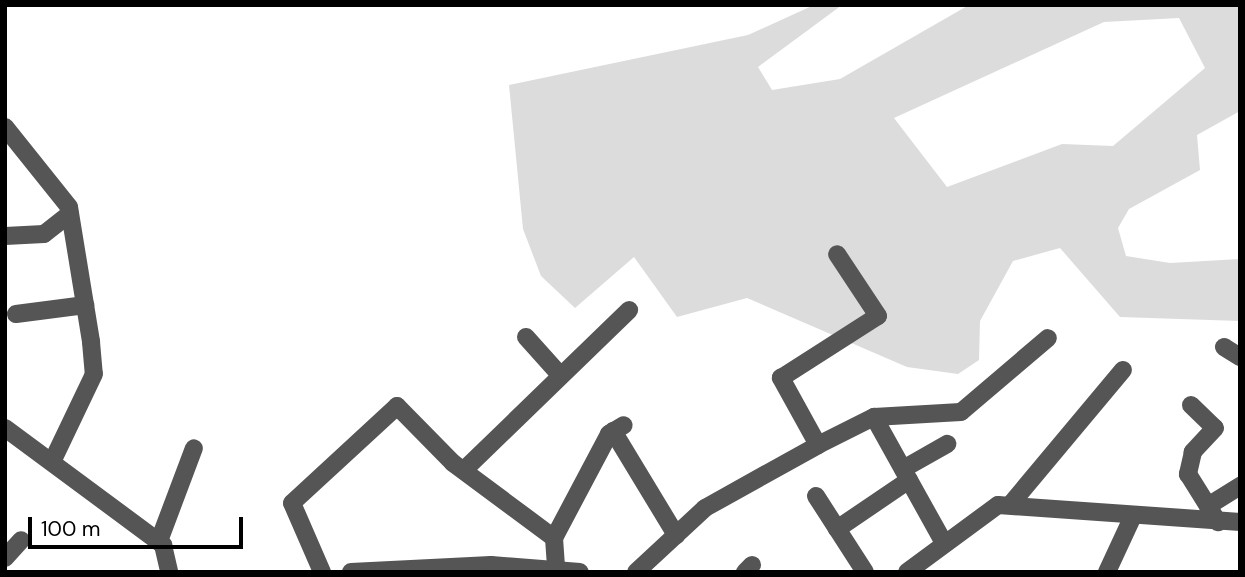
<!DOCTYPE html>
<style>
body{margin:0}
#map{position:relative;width:1245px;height:577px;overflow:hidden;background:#fff;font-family:"DM Sans",sans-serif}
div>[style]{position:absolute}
.green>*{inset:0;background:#dcdcdc}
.minor>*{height:18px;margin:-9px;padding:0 9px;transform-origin:9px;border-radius:9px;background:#555}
span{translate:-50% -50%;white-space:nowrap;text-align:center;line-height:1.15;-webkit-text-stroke:5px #fff;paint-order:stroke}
.frame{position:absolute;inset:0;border:7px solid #000;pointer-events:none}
.scale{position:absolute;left:28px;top:517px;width:215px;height:32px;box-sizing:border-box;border:4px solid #000;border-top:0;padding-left:9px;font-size:21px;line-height:24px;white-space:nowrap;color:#000;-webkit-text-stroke:5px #fff;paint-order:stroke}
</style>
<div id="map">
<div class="green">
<i style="clip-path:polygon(evenodd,814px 5px,842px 5px,758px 67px,772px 90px,840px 79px,969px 5px,1240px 5px,1240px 111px,1197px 135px,1200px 170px,1129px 209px,1118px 228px,1126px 256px,1170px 263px,1240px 259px,1240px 321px,1120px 317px,1060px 248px,1013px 261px,980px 321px,979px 360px,958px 374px,907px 367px,747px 298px,677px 317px,634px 257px,575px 308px,541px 276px,523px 229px,509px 85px,748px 35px,814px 5px,1179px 18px,1205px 68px,1113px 146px,1062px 144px,947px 187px,894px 118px,1104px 22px,1179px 18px)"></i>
</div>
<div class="minor">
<i style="left:5px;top:127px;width:102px;rotate:51.3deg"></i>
<i style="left:69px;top:207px;width:137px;rotate:80.7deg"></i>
<i style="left:91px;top:342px;width:32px;rotate:85deg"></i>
<i style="left:94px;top:374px;width:93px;rotate:115.5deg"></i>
<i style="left:5px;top:236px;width:39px;rotate:-3deg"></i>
<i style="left:44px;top:234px;width:33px;rotate:-38deg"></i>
<i style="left:16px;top:314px;width:70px;rotate:-7.4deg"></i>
<i style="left:526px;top:337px;width:52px;rotate:48.1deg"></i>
<i style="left:1224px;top:347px;width:19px;rotate:32deg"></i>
<i style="left:1191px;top:405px;width:33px;rotate:44deg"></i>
<i style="left:1215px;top:428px;width:33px;rotate:133deg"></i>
<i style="left:1193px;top:452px;width:23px;rotate:103deg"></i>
<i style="left:1188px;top:474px;width:57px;rotate:58deg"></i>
<i style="left:5px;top:428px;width:197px;rotate:36.5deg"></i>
<i style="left:163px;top:545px;width:28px;rotate:77deg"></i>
<i style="left:613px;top:431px;width:122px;rotate:58.8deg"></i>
<i style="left:818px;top:445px;width:63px;rotate:-26.6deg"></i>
<i style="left:903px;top:469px;width:51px;rotate:-29.6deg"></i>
<i style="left:464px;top:470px;width:230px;rotate:-44.1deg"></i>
<i style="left:816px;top:496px;width:90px;rotate:57.2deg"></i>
<i style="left:1010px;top:505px;width:176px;rotate:-50.1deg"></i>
<i style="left:1208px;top:506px;width:38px;rotate:-32deg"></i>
<i style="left:837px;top:529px;width:87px;rotate:-34.2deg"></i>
<i style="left:554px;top:538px;width:118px;rotate:-62.1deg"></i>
<i style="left:609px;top:434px;width:17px;rotate:-31deg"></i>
<i style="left:159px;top:541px;width:99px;rotate:-69.4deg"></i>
<i style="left:944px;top:543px;width:144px;rotate:-119.1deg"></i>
<i style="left:874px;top:417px;width:87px;rotate:-3.3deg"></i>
<i style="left:961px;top:412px;width:114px;rotate:-40.4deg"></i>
<i style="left:5px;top:558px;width:24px;rotate:-48deg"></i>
<i style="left:322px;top:572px;width:75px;rotate:-113.5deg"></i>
<i style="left:292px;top:503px;width:143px;rotate:-42.7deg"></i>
<i style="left:397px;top:406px;width:80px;rotate:45.5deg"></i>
<i style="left:453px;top:463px;width:126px;rotate:36.6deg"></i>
<i style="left:554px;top:538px;width:30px;rotate:86deg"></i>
<i style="left:351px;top:572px;width:140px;rotate:-2.9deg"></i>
<i style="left:491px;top:565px;width:89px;rotate:4.5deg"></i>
<i style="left:636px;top:572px;width:94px;rotate:-42.8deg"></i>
<i style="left:705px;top:508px;width:129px;rotate:-29.1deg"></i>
<i style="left:818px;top:445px;width:77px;rotate:-118.9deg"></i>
<i style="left:781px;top:378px;width:115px;rotate:-32.6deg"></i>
<i style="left:878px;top:316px;width:74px;rotate:-123.5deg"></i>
<i style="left:745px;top:572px;width:10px;rotate:-45deg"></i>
<i style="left:907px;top:572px;width:113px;rotate:-36.4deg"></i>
<i style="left:998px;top:505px;width:243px;rotate:4deg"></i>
<i style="left:1107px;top:572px;width:62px;rotate:-65.1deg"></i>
</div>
<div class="frame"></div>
<div class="scale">100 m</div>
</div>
